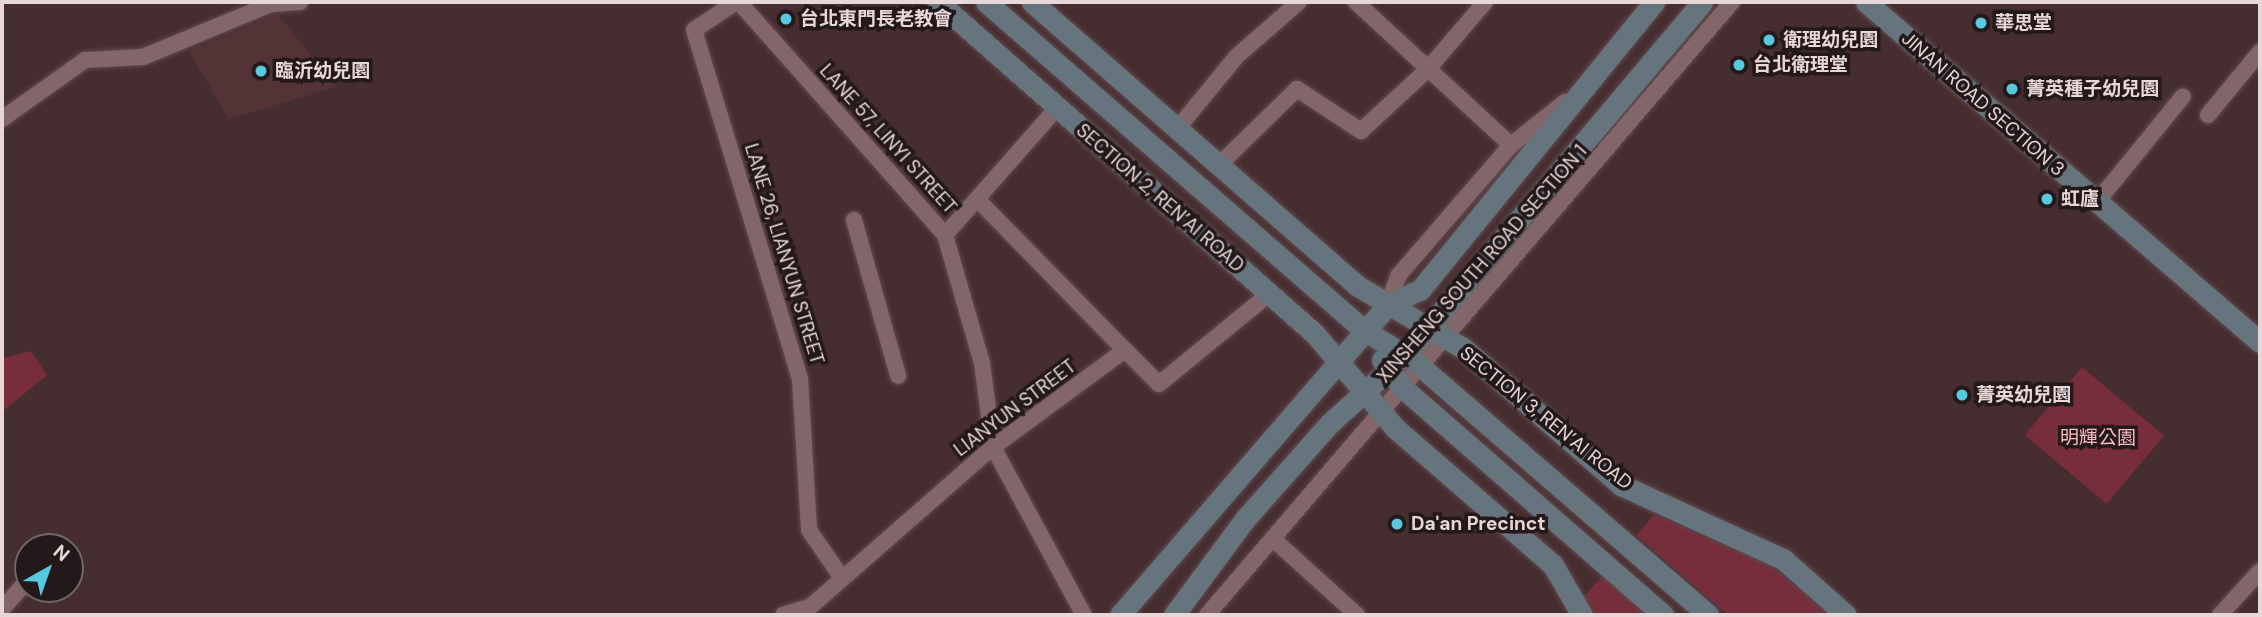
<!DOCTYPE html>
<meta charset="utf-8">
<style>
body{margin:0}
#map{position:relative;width:2262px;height:617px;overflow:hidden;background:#462d30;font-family:"DM Sans","Noto Sans TC",sans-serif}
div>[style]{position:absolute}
.built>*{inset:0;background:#543337}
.green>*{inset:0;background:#772d3b;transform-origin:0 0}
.roads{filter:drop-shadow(0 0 2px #604b4e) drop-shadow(0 0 2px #604b4e)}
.street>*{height:16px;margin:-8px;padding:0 8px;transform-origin:8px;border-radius:8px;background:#836669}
.secondary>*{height:21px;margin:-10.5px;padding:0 10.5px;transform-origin:10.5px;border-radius:10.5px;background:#66757d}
.dots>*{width:19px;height:19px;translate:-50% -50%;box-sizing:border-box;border:4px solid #24191a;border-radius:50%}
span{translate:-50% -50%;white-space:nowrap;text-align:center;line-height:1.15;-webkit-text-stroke:7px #24191a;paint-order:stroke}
.poi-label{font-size:19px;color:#e8d7d9;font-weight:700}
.left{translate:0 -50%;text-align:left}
.street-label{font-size:19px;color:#e8d7d9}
.park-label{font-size:19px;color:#ffbac2}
.frame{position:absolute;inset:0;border:4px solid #e8d7d9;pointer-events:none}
.north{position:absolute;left:14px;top:533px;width:70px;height:70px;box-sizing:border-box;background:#24191a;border:2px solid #726566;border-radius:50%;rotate:40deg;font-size:19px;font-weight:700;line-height:28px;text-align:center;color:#e8d7d9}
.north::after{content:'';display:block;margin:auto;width:24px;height:32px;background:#56c9e0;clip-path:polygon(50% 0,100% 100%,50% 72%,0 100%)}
</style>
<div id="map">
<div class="built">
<i style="clip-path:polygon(278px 14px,336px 87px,229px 119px,189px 51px)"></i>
</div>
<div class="green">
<i style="clip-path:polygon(31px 351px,47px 375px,2px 412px,2px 358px)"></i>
<i style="left:2082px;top:367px;width:107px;height:89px;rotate:40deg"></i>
<i style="clip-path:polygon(1655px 514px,1773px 567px,1830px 615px,1728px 615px,1636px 535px)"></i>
<i style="clip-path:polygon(1603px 575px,1649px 615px,1596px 615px,1584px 596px)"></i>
</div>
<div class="roads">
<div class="street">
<i style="left:736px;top:2px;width:50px;rotate:146.3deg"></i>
<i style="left:694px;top:30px;width:364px;rotate:73.1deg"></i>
<i style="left:800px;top:378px;width:152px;rotate:86.6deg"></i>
<i style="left:809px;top:530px;width:58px;rotate:55.5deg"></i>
<i style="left:739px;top:2px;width:311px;rotate:48.5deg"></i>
<i style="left:945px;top:235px;width:133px;rotate:73.9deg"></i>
<i style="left:982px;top:363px;width:85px;rotate:82.5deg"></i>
<i style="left:993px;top:447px;width:191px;rotate:61.6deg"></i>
<i style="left:1356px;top:2px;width:211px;rotate:42.7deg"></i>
<i style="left:2208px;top:115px;width:82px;rotate:-50.5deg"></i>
<i style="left:2px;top:119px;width:102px;rotate:-35.4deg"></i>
<i style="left:85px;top:60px;width:58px;rotate:-3deg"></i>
<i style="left:143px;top:57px;width:139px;rotate:-22.5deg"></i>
<i style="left:271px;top:4px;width:29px;rotate:-4deg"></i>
<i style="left:1177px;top:129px;width:94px;rotate:-50.6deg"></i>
<i style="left:1237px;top:56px;width:82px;rotate:-41.1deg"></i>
<i style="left:1219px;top:165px;width:109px;rotate:-44.3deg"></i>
<i style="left:1297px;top:89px;width:77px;rotate:33.3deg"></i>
<i style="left:1361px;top:131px;width:90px;rotate:-42.7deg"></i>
<i style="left:1427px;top:70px;width:89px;rotate:-49.5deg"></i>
<i style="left:978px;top:200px;width:210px;rotate:45.6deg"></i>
<i style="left:2097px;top:202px;width:136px;rotate:-50.9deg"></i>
<i style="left:854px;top:220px;width:162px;rotate:74.2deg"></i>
<i style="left:945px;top:235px;width:171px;rotate:-48.6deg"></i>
<i style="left:1388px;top:304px;width:30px;rotate:-70deg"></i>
<i style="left:1398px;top:276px;width:173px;rotate:-49.2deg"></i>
<i style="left:1511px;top:145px;width:69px;rotate:-38.5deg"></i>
<i style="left:1273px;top:539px;width:113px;rotate:42.1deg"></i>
<i style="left:2px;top:609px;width:39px;rotate:-48deg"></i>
<i style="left:783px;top:615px;width:28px;rotate:-17deg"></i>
<i style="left:810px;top:607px;width:243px;rotate:-41.2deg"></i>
<i style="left:993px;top:447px;width:164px;rotate:-36.3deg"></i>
<i style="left:1125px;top:350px;width:48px;rotate:45deg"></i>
<i style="left:1159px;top:384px;width:142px;rotate:-39.3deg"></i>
<i style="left:1207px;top:615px;width:807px;rotate:-49.42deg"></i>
<i style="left:2220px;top:615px;width:59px;rotate:-47.7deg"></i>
</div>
<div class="secondary">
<i style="left:938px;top:2px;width:501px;rotate:41.36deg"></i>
<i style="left:1314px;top:333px;width:125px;rotate:49.5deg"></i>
<i style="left:1395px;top:428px;width:209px;rotate:40.9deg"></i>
<i style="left:1553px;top:565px;width:58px;rotate:59.9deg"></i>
<i style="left:986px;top:2px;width:502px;rotate:40.96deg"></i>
<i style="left:1365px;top:331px;width:56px;rotate:31.1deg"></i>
<i style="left:1413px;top:360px;width:390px;rotate:40.8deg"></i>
<i style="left:1032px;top:2px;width:430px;rotate:41.1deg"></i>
<i style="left:1356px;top:285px;width:124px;rotate:30.5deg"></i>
<i style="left:1463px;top:348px;width:209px;rotate:40.9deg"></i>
<i style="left:1621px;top:485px;width:178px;rotate:24.6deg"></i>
<i style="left:1783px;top:559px;width:84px;rotate:41.6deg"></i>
<i style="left:1866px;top:2px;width:520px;rotate:40.79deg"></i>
<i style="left:1382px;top:360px;width:35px;rotate:53deg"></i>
<i style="left:1403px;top:388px;width:345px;rotate:41.1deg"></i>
<i style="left:1120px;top:615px;width:411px;rotate:-49.2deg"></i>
<i style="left:1388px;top:304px;width:35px;rotate:-24deg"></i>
<i style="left:1420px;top:290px;width:371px;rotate:-50.9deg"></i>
<i style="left:1174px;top:615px;width:119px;rotate:-53.5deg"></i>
<i style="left:1245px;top:519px;width:127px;rotate:-48.5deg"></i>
<i style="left:1329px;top:424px;width:103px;rotate:-42.2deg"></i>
<i style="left:1405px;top:355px;width:461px;rotate:-49.9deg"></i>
</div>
</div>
<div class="dots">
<i style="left:786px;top:19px;background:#56c9e0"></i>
<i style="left:1981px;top:23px;background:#56c9e0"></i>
<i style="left:1769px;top:40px;background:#56c9e0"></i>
<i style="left:1739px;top:65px;background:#56c9e0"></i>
<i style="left:261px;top:71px;background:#56c9e0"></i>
<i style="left:2012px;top:89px;background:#56c9e0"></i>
<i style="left:2047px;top:199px;background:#56c9e0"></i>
<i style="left:1962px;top:395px;background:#56c9e0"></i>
<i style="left:1397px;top:524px;background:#56c9e0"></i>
</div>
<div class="poi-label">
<span class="left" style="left:800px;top:19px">台北東門長老教會</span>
<span class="left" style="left:1995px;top:23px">華思堂</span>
<span class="left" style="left:1783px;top:40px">衛理幼兒園</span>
<span class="left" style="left:1753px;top:65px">台北衛理堂</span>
<span class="left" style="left:275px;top:71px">臨沂幼兒園</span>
<span class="left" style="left:2026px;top:89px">菁英種子幼兒園</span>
<span class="left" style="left:2061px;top:199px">虹廬</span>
<span class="left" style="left:1976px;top:395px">菁英幼兒園</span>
<span class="left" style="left:1411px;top:524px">Da'an Precinct</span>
</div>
<div class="street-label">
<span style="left:1983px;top:104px;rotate:41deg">JINAN ROAD SECTION 3</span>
<span style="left:888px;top:139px;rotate:48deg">LANE 57, LINYI STREET</span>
<span style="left:1160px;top:198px;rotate:41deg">SECTION 2, REN’AI ROAD</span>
<span style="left:784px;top:254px;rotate:73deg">LANE 26, LIANYUN STREET</span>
<span style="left:1482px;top:264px;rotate:-49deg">XINSHENG SOUTH ROAD SECTION 1</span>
<span style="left:1015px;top:408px;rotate:-37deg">LIANYUN STREET</span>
<span style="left:1546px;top:418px;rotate:39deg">SECTION 3, REN’AI ROAD</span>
</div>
<div class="park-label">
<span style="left:2098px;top:438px">明輝公園</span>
</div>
<div class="frame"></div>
<div class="north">N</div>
</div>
